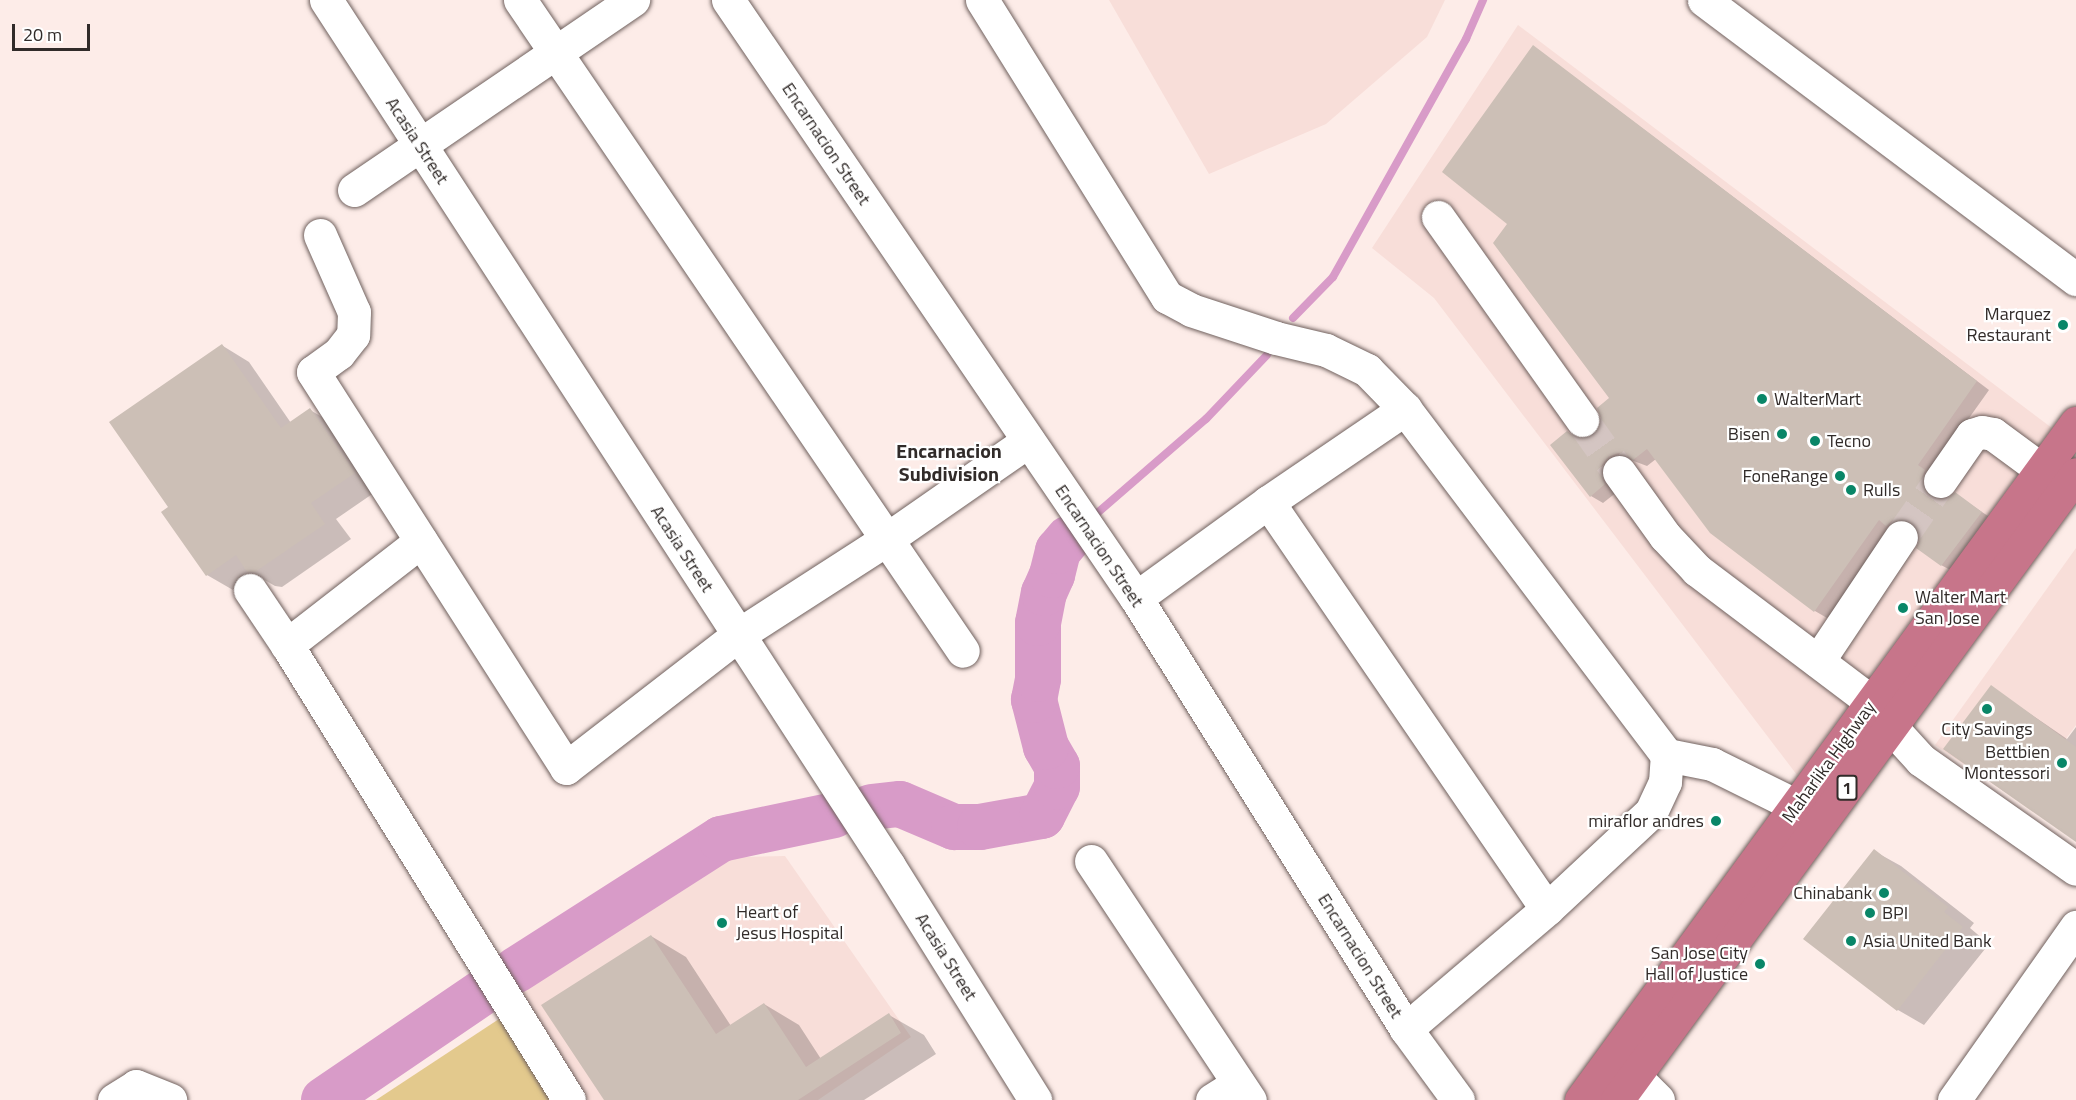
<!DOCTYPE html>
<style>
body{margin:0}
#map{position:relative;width:2076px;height:1100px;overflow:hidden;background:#fdece8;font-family:"Titillium Web",sans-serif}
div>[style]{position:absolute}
.built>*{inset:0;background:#f8ded9}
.green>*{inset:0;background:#e3c98d}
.shadow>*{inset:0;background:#0003}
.stream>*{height:8px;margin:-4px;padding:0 4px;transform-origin:4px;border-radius:4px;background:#d89bc8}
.river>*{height:46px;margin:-23px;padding:0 23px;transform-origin:23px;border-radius:23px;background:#d89bc8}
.building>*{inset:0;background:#ccbfb6}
.minor-tunnel>*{height:33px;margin-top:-16.5px;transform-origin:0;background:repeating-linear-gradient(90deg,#d4c5c2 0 33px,transparent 0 49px)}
.roads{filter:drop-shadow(0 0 2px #70615e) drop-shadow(0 0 2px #70615e)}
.minor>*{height:33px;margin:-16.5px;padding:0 16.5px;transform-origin:16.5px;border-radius:16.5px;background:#fff}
.highway>*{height:33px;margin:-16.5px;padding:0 16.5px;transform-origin:16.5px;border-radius:16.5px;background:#c7758a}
.dots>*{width:16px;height:16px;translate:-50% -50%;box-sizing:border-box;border:3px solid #fff;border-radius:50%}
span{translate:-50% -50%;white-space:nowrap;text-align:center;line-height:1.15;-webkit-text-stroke:4.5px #fff;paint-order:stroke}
.shield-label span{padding:2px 4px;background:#fff;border:2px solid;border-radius:4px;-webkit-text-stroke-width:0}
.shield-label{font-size:16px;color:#312b29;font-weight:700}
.street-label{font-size:18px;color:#312b29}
.poi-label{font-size:18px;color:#312b29}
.right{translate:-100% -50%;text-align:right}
.left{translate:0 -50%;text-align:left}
.neighbourhood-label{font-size:20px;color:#312b29;font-weight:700}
.scale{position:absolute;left:12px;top:24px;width:78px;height:27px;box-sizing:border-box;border:3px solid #312b29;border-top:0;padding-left:8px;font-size:18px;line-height:21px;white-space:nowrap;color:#312b29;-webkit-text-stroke:4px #fff;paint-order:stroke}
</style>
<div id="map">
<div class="built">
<i style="clip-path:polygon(1109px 0,1445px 0,1427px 37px,1326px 124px,1209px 174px)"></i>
<i style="clip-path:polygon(1518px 25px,2052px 428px,1797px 775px,1434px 298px,1372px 248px)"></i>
<i style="clip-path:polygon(2076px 548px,2076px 725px,2020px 802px,1935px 745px)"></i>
<i style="clip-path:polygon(785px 856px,911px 1037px,818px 1100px,588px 1100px,517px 988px,708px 858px)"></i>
</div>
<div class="green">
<i style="clip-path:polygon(502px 1017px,554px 1100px,376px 1100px)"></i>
</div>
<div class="shadow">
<i style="clip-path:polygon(1545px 55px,1989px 390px,1930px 473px,1939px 501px,1949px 499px,1955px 494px,1994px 520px,1954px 572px,1941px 565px,1921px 538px,1919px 528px,1916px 525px,1906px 527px,1827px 618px,1815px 611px,1656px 459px,1647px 466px,1631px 460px,1620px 464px,1617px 492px,1603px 503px,1591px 496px,1578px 439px,1594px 436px,1600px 429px,1611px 399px,1509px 224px)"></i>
<i style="clip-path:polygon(223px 346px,249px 362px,291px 423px,310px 410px,336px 425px,381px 488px,336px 519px,351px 539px,282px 587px,275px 586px,256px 575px,233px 590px,207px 575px,170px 507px)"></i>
<i style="clip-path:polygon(1991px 687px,2067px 739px,2076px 727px,2076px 841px)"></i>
<i style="clip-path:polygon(1874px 851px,1901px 866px,1974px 923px,1970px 928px,1989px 944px,1924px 1025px,1898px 1010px)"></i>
<i style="clip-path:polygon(651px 936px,686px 957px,731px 1026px,764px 1004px,799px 1025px,821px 1059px,889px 1015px,924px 1035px,936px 1054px,864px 1100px,605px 1100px)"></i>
</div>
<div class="stream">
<i style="left:1293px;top:318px;width:57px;rotate:-45.7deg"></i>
<i style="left:1333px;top:277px;width:273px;rotate:-60.8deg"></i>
<i style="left:1466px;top:39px;width:43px;rotate:-66.4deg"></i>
<i style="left:1095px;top:515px;width:147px;rotate:-40.9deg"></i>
<i style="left:1206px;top:419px;width:88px;rotate:-46.4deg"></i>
</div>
<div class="river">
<i style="left:871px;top:807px;width:29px;rotate:-6deg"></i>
<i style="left:900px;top:804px;width:59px;rotate:23.1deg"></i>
<i style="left:954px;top:827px;width:26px"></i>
<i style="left:980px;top:827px;width:63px;rotate:-10.1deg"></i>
<i style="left:1042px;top:816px;width:33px;rotate:-63deg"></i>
<i style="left:1057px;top:787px;width:21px;rotate:-90deg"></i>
<i style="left:1057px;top:766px;width:22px;rotate:-120deg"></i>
<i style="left:1046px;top:747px;width:49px;rotate:-104.3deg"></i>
<i style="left:1034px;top:700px;width:21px;rotate:-79deg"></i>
<i style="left:1038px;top:679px;width:56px;rotate:-90deg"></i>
<i style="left:1038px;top:623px;width:31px;rotate:-79deg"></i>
<i style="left:1044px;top:593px;width:20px;rotate:-66deg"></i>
<i style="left:1052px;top:575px;width:25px;rotate:-76deg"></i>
<i style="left:1058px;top:551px;width:16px;rotate:-50deg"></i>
<i style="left:516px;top:970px;width:243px;rotate:-32.6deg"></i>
<i style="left:721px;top:839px;width:116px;rotate:-12deg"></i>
<i style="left:324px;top:1100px;width:196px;rotate:-34.2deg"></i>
</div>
<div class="building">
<i style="clip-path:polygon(1533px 45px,1977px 381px,1918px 465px,1925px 470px,1921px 480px,1923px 488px,1929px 496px,1939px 500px,1948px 498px,1955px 492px,1982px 512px,1941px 566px,1916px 548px,1920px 538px,1917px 528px,1912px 522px,1902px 518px,1893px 520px,1886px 526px,1879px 520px,1814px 612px,1710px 533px,1647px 449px,1633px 460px,1626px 455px,1618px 453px,1608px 457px,1602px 465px,1600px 473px,1605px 484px,1590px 497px,1550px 445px,1567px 431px,1575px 437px,1583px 439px,1593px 435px,1599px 428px,1601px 419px,1597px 408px,1609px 398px,1493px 243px,1507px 224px,1442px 172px)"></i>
<i style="clip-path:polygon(222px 344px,281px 428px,310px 408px,355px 473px,311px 503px,325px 524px,255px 572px,247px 572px,236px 555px,206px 576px,161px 512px,168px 507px,109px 422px)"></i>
<i style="clip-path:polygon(1991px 685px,2076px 747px,2076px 842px,1943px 749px)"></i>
<i style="clip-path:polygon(1874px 849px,1948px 907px,1944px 912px,1963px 927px,1897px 1011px,1803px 939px)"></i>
<i style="clip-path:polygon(651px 935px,716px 1034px,764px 1003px,806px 1067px,889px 1013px,901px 1033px,798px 1100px,604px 1100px,541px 1005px)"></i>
</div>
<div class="minor-tunnel">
<i style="left:1582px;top:420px;width:64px;rotate:54.6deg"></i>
<i style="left:1901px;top:537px;width:68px;rotate:-55.1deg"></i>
</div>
<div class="roads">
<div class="minor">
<i style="left:326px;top:0;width:1033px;rotate:56.97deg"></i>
<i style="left:889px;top:866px;width:276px;rotate:58deg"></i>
<i style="left:520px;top:0;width:787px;rotate:55.77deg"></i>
<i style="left:728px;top:0;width:724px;rotate:55.7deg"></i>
<i style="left:1136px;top:598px;width:509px;rotate:57.93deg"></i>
<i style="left:1406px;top:1029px;width:88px;rotate:53.8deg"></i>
<i style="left:982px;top:0;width:350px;rotate:58.1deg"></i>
<i style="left:1167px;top:297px;width:27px;rotate:28deg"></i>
<i style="left:1191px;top:310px;width:89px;rotate:18.2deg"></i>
<i style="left:1276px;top:338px;width:51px;rotate:13.5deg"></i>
<i style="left:1326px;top:350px;width:46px;rotate:26deg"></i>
<i style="left:1367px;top:370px;width:54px;rotate:45.7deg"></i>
<i style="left:1405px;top:409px;width:434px;rotate:52.9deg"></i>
<i style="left:1667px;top:755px;width:46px;rotate:11.3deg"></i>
<i style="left:1712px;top:764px;width:95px;rotate:26.3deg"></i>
<i style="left:1797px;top:806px;width:26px;rotate:36deg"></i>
<i style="left:1704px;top:0;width:465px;rotate:36.9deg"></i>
<i style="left:354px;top:190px;width:338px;rotate:-34.3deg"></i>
<i style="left:1438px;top:217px;width:249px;rotate:54.6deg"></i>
<i style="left:320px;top:235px;width:84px;rotate:66.2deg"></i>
<i style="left:354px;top:312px;width:23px;rotate:92deg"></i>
<i style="left:353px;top:335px;width:23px;rotate:128deg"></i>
<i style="left:339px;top:353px;width:32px;rotate:144deg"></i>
<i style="left:313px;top:372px;width:470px;rotate:57.4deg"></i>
<i style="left:566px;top:768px;width:217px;rotate:-37.7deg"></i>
<i style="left:738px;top:635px;width:177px;rotate:-32.8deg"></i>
<i style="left:887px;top:539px;width:172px;rotate:-34.8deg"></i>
<i style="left:1619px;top:472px;width:79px;rotate:54.3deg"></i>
<i style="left:1665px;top:536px;width:47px;rotate:46.7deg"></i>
<i style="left:1697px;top:570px;width:206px;rotate:37.1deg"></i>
<i style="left:1861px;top:694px;width:89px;rotate:47.7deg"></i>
<i style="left:1921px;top:760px;width:189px;rotate:35.1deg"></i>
<i style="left:1940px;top:481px;width:56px;rotate:-55.2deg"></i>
<i style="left:1972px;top:435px;width:10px;rotate:-17deg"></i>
<i style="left:1982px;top:432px;width:11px;rotate:10deg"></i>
<i style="left:1993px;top:434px;width:89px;rotate:36.4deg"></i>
<i style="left:1268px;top:502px;width:493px;rotate:55.6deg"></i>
<i style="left:421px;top:541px;width:170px;rotate:142.2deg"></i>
<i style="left:287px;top:645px;width:535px;rotate:58.21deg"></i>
<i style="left:250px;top:590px;width:66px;rotate:56.1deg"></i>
<i style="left:1136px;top:598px;width:163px;rotate:-36deg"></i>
<i style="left:1268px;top:502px;width:166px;rotate:-34.2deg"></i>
<i style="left:1818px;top:661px;width:149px;rotate:-56.2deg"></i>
<i style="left:1091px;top:861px;width:287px;rotate:56.4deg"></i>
<i style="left:1406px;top:1029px;width:185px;rotate:-40.4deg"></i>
<i style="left:1547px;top:909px;width:142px;rotate:-43deg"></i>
<i style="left:1651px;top:812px;width:33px;rotate:-65deg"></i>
<i style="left:1665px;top:782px;width:27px;rotate:-86deg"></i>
<i style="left:1634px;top:1076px;width:34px;rotate:45deg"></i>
<i style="left:114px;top:1100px;width:26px;rotate:-32deg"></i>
<i style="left:136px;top:1086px;width:37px;rotate:22deg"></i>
<i style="left:1212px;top:1100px;width:31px;rotate:-32deg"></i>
<i style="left:1954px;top:1100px;width:212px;rotate:-54.8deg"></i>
</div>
<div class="highway">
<i style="left:1581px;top:1100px;width:839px;rotate:-53.83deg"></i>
<i style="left:1617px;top:1100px;width:776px;rotate:-53.75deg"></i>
</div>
</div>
<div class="dots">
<i style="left:2063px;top:325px;background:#098668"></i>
<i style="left:1762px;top:399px;background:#098668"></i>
<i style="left:1782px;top:434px;background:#098668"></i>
<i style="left:1815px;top:441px;background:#098668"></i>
<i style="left:1840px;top:476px;background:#098668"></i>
<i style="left:1851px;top:490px;background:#098668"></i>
<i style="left:1903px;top:608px;background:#098668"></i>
<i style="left:1987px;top:709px;background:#098668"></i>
<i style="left:2062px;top:763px;background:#098668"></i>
<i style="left:1716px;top:821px;background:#098668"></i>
<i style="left:1884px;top:893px;background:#098668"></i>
<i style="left:1870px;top:913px;background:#098668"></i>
<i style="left:722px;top:923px;background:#098668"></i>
<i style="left:1851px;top:941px;background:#098668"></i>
<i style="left:1760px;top:964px;background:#098668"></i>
</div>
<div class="shield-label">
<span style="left:1847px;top:788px">1</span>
</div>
<div class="street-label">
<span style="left:417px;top:141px;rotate:57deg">Acasia Street</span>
<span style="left:826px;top:144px;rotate:56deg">Encarnacion Street</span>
<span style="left:1099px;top:546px;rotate:56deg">Encarnacion Street</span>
<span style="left:682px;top:549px;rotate:57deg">Acasia Street</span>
<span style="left:1829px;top:762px;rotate:-54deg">Maharlika Highway</span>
<span style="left:1360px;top:956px;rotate:58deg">Encarnacion Street</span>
<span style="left:946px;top:957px;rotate:58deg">Acasia Street</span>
</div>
<div class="poi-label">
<span class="right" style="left:2051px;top:325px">Marquez<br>Restaurant</span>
<span class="left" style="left:1774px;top:399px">WalterMart</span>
<span class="right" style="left:1770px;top:434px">Bisen</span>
<span class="left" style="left:1827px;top:441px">Tecno</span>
<span class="right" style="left:1828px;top:476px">FoneRange</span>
<span class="left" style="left:1863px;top:490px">Rulls</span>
<span class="left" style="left:1915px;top:608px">Walter Mart<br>San Jose</span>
<span style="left:1987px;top:729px">City Savings</span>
<span class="right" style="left:2050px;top:763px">Bettbien<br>Montessori</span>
<span class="right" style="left:1704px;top:821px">miraflor andres</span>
<span class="right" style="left:1872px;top:893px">Chinabank</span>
<span class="left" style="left:736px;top:923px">Heart of<br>Jesus Hospital</span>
<span class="left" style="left:1882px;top:913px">BPI</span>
<span class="left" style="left:1863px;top:941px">Asia United Bank</span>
<span class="right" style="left:1748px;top:964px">San Jose City<br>Hall of Justice</span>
</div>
<div class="neighbourhood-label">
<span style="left:949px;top:462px">Encarnacion<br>Subdivision</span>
</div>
<div class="scale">20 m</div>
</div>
